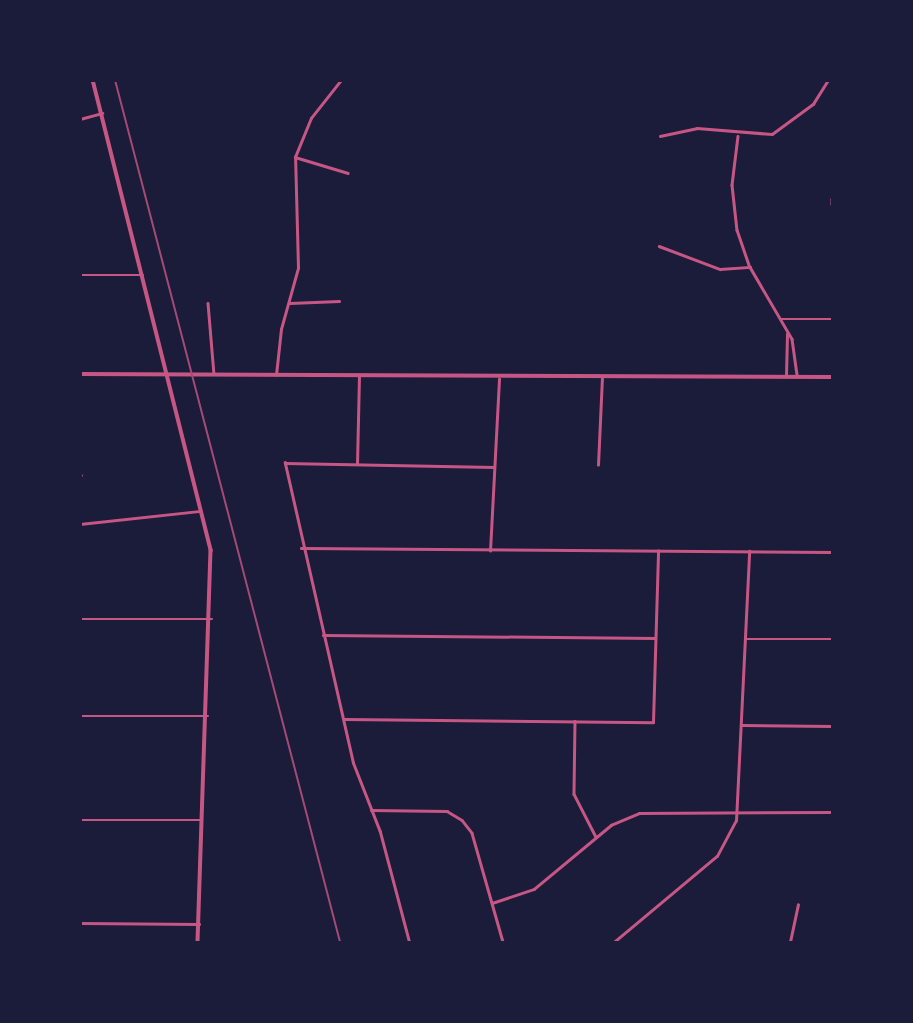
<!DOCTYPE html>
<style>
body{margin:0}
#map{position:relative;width:913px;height:1023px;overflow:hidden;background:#1b1b3a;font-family:"Open Sans",sans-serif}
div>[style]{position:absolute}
.minor>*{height:2.5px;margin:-1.25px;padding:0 1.25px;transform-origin:1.25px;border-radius:1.25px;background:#c65784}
.tertiary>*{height:3.5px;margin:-1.75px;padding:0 1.75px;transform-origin:1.75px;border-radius:1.75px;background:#c65784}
.rail>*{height:2px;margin:-1px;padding:0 1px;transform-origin:1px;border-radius:1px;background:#a44b75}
span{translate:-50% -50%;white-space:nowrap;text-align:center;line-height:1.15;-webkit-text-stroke:5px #1b1b3a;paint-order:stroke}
.frame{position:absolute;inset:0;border:82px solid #1b1b3a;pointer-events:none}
</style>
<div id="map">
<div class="minor">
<i style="left:80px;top:119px;width:23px;rotate:-15deg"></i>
<i style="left:660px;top:136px;width:38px;rotate:-12deg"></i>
<i style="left:697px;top:128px;width:75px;rotate:4.6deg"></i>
<i style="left:772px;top:134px;width:51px;rotate:-36.2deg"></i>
<i style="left:813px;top:104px;width:28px;rotate:-58deg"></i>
<i style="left:738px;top:136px;width:49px;rotate:97deg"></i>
<i style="left:732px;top:185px;width:45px;rotate:83.7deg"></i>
<i style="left:737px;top:230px;width:39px;rotate:71deg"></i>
<i style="left:750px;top:267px;width:83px;rotate:59.7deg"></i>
<i style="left:792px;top:339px;width:37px;rotate:82deg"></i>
<i style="left:295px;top:157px;width:55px;rotate:16.8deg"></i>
<i style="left:832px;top:199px;width:5px;rotate:90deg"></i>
<i style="left:659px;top:246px;width:65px;rotate:20.7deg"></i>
<i style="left:720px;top:269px;width:30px;rotate:-4deg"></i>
<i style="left:80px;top:275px;width:63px"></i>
<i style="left:208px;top:303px;width:71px;rotate:85.2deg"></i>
<i style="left:290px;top:303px;width:49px;rotate:-2.3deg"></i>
<i style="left:780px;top:319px;width:52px"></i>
<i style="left:276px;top:375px;width:46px;rotate:-83.8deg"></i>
<i style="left:281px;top:329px;width:63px;rotate:-74.4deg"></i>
<i style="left:298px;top:268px;width:111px;rotate:-91.5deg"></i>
<i style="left:295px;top:157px;width:42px;rotate:-67.7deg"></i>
<i style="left:311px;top:118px;width:48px;rotate:-51.7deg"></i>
<i style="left:786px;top:376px;width:42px;rotate:-88.6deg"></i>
<i style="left:357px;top:464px;width:89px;rotate:-88.7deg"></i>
<i style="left:598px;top:465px;width:87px;rotate:-87.4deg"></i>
<i style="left:80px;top:476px;width:1px;rotate:-45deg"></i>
<i style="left:80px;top:524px;width:121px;rotate:-6.2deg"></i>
<i style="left:301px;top:548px;width:531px;rotate:0.43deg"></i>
<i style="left:490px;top:551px;width:172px;rotate:-87deg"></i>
<i style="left:80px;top:619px;width:132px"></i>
<i style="left:323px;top:635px;width:332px;rotate:0.5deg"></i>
<i style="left:746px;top:639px;width:86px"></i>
<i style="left:80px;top:716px;width:128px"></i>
<i style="left:345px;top:719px;width:308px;rotate:0.6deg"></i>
<i style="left:653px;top:722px;width:171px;rotate:-88.3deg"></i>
<i style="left:575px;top:721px;width:73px;rotate:90.8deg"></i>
<i style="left:574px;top:794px;width:48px;rotate:62.9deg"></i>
<i style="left:742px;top:725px;width:90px;rotate:0.6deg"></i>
<i style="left:371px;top:810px;width:76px;rotate:0.8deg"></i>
<i style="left:447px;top:811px;width:17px;rotate:31deg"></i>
<i style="left:462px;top:820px;width:16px;rotate:52deg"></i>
<i style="left:472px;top:833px;width:113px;rotate:74.1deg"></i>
<i style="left:80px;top:820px;width:122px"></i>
<i style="left:492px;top:903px;width:44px;rotate:-18.4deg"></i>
<i style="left:534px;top:889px;width:100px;rotate:-39.7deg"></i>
<i style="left:611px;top:825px;width:30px;rotate:-23deg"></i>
<i style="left:639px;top:813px;width:193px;rotate:-0.3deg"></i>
<i style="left:80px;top:923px;width:119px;rotate:0.5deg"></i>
<i style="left:409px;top:942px;width:114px;rotate:-104.8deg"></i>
<i style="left:380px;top:832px;width:74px;rotate:-111.4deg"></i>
<i style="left:353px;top:763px;width:308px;rotate:-102.8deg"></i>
<i style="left:285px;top:463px;width:209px;rotate:1.1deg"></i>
<i style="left:614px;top:942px;width:134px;rotate:-39.9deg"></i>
<i style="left:717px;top:856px;width:40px;rotate:-62deg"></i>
<i style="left:736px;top:821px;width:270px;rotate:-87.2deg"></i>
<i style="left:790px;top:942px;width:38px;rotate:-78deg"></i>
</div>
<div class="tertiary">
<i style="left:93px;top:80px;width:485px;rotate:75.9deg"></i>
<i style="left:211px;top:550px;width:392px;rotate:91.9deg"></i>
<i style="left:80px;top:374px;width:752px;rotate:0.23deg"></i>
</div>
<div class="rail">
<i style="left:115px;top:80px;width:891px;rotate:75.37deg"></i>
</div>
<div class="frame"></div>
</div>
